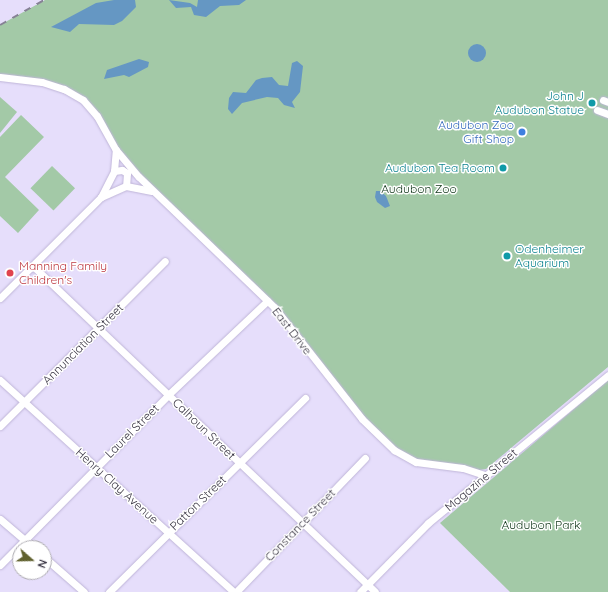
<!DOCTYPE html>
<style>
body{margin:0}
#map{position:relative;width:608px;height:592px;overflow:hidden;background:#e6defb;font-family:Quicksand,sans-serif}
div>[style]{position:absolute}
.green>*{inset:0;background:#a3c9a7;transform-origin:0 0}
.water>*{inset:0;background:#6597c3}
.round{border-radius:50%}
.roads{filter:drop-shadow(0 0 1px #bfb5d8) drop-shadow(0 0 1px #bfb5d8)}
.minor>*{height:7px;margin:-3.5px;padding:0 3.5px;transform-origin:3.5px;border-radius:3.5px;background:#fff}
.rail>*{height:1.5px;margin-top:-0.75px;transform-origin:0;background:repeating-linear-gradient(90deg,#868195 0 7px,transparent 0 14px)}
.dots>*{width:11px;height:11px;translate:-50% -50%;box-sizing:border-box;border:2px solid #fff;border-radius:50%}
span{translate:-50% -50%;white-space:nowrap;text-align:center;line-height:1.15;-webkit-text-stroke:3px #fff;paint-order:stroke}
.culture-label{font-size:12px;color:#0d838f}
.right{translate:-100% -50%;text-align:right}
.left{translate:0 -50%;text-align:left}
.shop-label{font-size:12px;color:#366cbe}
.park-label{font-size:12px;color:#0e3517}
.health-label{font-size:12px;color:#be3a42}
.street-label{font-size:12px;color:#393543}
.north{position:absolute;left:12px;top:540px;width:40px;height:40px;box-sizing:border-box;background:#fff;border:1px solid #b0aeb4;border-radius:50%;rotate:110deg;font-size:11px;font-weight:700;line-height:16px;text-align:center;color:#393543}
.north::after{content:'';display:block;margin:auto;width:14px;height:18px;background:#60612e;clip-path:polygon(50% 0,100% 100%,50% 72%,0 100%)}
</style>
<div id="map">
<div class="green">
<i style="clip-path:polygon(45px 0,608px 0,608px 367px,486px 469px,473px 471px,416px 462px,380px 437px,267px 301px,132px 168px,97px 116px,64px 89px,0 77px,0 25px)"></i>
<i style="clip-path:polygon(0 97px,17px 112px,0 133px)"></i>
<i style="clip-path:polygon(21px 115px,44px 137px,5px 177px,39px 210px,18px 233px,0 216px,0 137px)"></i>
<i style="left:52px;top:166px;width:32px;height:31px;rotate:44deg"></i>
<i style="clip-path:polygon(608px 380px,608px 592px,510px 592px,440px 523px)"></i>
</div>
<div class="water">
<i style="clip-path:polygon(114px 0,135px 0,136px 7px,122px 21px,114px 25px,79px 24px,70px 32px,51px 27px,96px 3px)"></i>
<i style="clip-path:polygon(169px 0,190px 3px,197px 7px,198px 0,246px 0,239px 5px,220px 6px,206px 17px,194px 15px,191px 7px,176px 8px)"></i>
<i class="round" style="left:468px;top:44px;width:18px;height:18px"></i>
<i style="clip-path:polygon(139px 59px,149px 62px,148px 67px,129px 77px,124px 75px,104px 79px,107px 70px)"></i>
<i style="clip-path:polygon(297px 61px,303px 66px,300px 92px,292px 102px,295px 108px,284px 105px,278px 98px,267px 97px,242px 103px,232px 114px,228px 109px,229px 98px,233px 92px,246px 93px,256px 80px,262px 78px,272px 77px,279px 85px,288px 86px,292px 63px)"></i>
<i style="clip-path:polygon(376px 191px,380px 191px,386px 196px,390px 206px,385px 208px,377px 202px,375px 197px)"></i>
</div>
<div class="roads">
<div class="minor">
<i style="left:0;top:77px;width:42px;rotate:6.8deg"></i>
<i style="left:42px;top:82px;width:23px;rotate:18deg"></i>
<i style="left:64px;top:89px;width:22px;rotate:30deg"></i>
<i style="left:83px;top:100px;width:21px;rotate:49deg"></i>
<i style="left:97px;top:116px;width:39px;rotate:61deg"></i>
<i style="left:116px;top:150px;width:35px;rotate:50deg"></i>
<i style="left:139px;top:177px;width:187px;rotate:43.9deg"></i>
<i style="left:274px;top:307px;width:142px;rotate:51.8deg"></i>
<i style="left:362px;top:419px;width:45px;rotate:44.1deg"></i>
<i style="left:394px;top:450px;width:25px;rotate:29deg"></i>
<i style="left:416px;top:462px;width:47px;rotate:7.3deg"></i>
<i style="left:463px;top:468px;width:23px;rotate:18deg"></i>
<i style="left:603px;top:100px;width:5px;rotate:22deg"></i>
<i style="left:597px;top:110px;width:12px;rotate:20deg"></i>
<i style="left:114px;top:171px;width:8px;rotate:-7deg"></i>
<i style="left:122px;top:170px;width:6px;rotate:31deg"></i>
<i style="left:127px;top:173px;width:13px;rotate:94deg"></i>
<i style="left:101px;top:197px;width:27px;rotate:-24deg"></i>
<i style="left:126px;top:186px;width:26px;rotate:11deg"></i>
<i style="left:33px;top:266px;width:472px;rotate:43.6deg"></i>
<i style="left:0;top:298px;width:143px;rotate:-45deg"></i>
<i style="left:101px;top:197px;width:29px;rotate:-63deg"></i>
<i style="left:114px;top:171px;width:21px;rotate:-85deg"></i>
<i style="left:0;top:380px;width:316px;rotate:42.2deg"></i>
<i style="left:0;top:426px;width:233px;rotate:-45deg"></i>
<i style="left:0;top:519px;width:45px;rotate:40.5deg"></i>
<i style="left:44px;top:557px;width:53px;rotate:41.2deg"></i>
<i style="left:0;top:565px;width:239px;rotate:-45.3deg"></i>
<i style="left:168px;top:395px;width:137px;rotate:-43.5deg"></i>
<i style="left:109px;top:592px;width:276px;rotate:-44.7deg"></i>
<i style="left:236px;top:592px;width:186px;rotate:-46.1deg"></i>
<i style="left:360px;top:592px;width:97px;rotate:-45.4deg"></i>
<i style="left:428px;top:523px;width:233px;rotate:-39.4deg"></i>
</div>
</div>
<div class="rail">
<i style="left:0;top:25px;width:51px;rotate:-29.6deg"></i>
</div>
<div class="dots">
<i style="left:592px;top:103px;background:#0f9aa8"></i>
<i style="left:522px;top:132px;background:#3f7fe0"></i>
<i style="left:503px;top:168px;background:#0f9aa8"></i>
<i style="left:507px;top:256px;background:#0f9aa8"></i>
<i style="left:10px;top:273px;background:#e0444e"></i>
</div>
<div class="culture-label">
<span class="right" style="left:584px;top:103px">John J<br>Audubon Statue</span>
<span class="right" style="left:495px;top:168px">Audubon Tea Room</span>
<span class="left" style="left:515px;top:256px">Odenheimer<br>Aquarium</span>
</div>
<div class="shop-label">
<span class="right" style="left:514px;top:132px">Audubon Zoo<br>Gift Shop</span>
</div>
<div class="park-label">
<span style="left:419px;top:189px">Audubon Zoo</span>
<span style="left:541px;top:525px">Audubon Park</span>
</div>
<div class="health-label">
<span class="left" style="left:19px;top:273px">Manning Family<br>Children's</span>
</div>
<div class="street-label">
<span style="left:292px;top:331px;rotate:52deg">East Drive</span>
<span style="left:83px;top:344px;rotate:-45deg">Annunciation Street</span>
<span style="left:204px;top:429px;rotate:44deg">Calhoun Street</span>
<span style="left:132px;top:431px;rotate:-45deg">Laurel Street</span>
<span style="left:481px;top:480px;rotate:-40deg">Magazine Street</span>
<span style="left:117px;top:486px;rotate:42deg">Henry Clay Avenue</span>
<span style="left:198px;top:503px;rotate:-44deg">Patton Street</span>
<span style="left:300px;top:525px;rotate:-46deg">Constance Street</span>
</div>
<div class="north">N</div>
</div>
